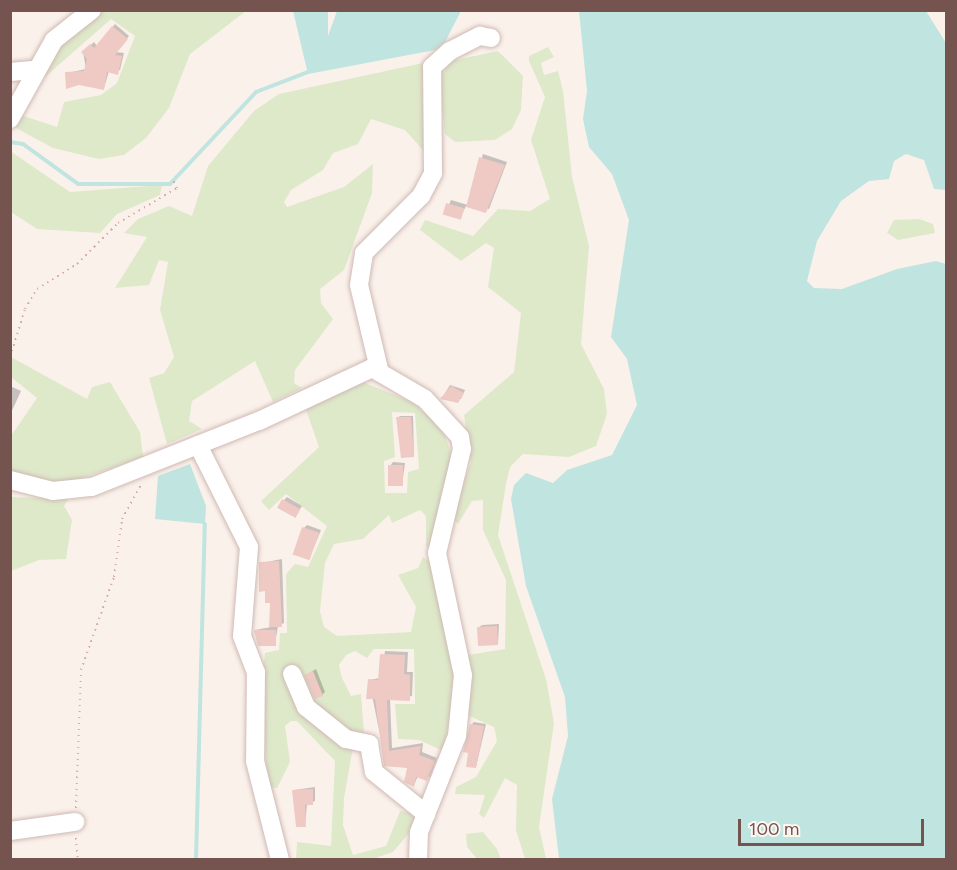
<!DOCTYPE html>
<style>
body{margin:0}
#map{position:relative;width:957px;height:870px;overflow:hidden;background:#fbf1eb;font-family:Figtree,sans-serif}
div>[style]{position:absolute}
.green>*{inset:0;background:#dee9ca}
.water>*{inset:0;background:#c0e4e0}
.shadow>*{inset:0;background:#0003}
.stream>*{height:4px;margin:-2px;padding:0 2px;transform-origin:2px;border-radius:2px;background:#c0e4e0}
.building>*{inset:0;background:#efcac4;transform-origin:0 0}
.path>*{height:2px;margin-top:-1px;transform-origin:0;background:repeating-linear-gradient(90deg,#d4ada7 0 1.5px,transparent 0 6px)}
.roads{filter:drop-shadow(0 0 2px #cfb9b3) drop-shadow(0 0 2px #cfb9b3)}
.minor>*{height:18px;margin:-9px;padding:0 9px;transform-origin:9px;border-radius:9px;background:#fff}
span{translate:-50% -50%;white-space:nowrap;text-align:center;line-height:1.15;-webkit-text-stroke:5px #fef6f1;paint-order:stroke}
.frame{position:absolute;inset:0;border:12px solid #75534f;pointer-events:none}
.scale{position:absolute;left:738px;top:819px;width:186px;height:27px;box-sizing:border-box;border:3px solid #75534f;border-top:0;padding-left:8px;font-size:18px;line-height:21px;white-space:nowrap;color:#75534f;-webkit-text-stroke:4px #fef6f1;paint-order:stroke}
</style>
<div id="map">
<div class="green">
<i style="clip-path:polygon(104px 11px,246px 11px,190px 54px,169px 108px,146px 138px,124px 155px,99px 159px,53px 148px,16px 128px,21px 115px,57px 127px,64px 102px,101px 95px,117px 83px,135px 36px,111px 19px,45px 77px,38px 75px,68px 38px)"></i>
<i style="clip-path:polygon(548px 47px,554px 57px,541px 63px,544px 75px,558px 71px,563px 91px,572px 177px,589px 246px,581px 344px,604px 389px,607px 414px,596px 446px,569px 457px,523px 454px,510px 467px,506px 484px,498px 535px,546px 679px,554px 723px,539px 827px,546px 859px,525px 859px,516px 830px,517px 785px,505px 778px,484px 818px,479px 814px,485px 795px,455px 794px,456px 787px,476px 777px,497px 741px,494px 727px,465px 714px,468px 655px,505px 649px,506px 580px,483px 530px,483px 500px,472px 501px,458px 524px,452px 517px,471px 463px,464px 415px,514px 372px,521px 313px,488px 287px,494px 248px,486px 243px,461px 261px,420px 230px,425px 220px,473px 236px,498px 209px,530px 211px,550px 199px,531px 140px,545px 97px,529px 61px,529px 56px)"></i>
<i style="clip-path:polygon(498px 51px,523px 76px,521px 110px,512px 129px,495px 140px,455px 142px,445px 134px,439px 79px,451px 61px)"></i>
<i style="clip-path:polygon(423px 63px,430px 158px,405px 130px,371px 119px,358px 144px,333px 153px,323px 170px,291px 190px,284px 202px,287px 207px,344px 187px,373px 164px,372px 193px,344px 270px,320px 289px,321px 303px,333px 319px,295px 370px,294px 383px,302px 388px,273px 402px,255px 361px,192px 401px,189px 421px,202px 429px,167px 444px,149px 378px,164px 373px,174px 357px,160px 310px,168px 262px,159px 260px,149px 285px,115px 288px,147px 237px,124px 233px,138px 219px,169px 206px,192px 216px,208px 166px,254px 111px,279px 94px)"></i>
<i style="clip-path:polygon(10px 151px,70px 192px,162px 185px,160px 195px,117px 214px,100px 233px,37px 229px,11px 212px)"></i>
<i style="clip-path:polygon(919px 219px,933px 224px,935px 233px,898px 240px,887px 233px,894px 220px)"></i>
<i style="clip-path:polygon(11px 357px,87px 399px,92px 387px,110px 382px,140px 432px,143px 457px,65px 484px,11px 473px,11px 436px,37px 398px,11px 377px)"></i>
<i style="clip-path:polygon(evenodd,360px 381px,412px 402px,443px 429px,451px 454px,446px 489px,432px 547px,426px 547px,426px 516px,420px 510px,392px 523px,389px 515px,363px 539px,334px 544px,325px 563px,320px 611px,324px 627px,337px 636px,411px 632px,416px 607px,398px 575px,418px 568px,423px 557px,430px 562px,454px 672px,453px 703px,443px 751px,419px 740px,398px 739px,395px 704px,415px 704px,414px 649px,374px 649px,367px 658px,355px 651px,346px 655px,339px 665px,342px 678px,351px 696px,361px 694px,364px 734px,353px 747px,344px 798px,343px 825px,353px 855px,386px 846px,400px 811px,414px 813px,415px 826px,393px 852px,373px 859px,296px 859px,297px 842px,331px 846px,335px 761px,297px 721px,291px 721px,285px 726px,290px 762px,277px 788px,267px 787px,263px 677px,265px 653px,279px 650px,280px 633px,287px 633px,286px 574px,295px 564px,308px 567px,327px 526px,286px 494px,269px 510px,261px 501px,319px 447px,305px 407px,360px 381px,392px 412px,415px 413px,419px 469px,408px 472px,407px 493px,385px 493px,384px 461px,395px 457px,392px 412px)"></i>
<i style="clip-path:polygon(11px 497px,68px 499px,64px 506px,72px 520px,66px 559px,39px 560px,11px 571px)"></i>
<i style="clip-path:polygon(483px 832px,497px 849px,501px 859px,477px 859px,467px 847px,466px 834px)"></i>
</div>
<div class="water">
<i style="clip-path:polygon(293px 11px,328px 11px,328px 36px,337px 11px,461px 11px,445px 42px,435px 50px,308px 74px)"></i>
<i style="clip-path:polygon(579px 11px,926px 11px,946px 43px,946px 190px,934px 189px,924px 160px,906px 154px,894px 161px,889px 179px,869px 181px,841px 201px,817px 241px,807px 281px,814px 288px,842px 289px,897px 269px,936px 261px,946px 264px,946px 859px,559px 859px,552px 799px,568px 736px,565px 697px,526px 586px,511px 499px,514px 485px,526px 473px,553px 483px,567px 470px,612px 455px,637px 405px,627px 359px,611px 337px,629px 220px,612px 174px,589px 147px,583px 119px,587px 91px)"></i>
<i style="clip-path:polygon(190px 464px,206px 506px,205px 524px,155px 519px,158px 476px)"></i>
</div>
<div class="shadow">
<i style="clip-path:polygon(115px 24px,129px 36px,116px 52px,124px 53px,120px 70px,109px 71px,104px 88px,67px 73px,86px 69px,83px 52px,94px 42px,97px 46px)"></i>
<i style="clip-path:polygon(483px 154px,507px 162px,489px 209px,466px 206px,460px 218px,445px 214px,451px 200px,468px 205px)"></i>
<i style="clip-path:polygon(450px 385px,465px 390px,461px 399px,442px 398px)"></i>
<i style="clip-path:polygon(10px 386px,21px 391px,10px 415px)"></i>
<i style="clip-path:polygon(400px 416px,413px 416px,414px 456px,397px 418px)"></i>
<i style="clip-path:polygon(393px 462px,405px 463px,402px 485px,390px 466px)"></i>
<i style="clip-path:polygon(287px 497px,302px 506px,295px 516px,284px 500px)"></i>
<i style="clip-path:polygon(307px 525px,321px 530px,309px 559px,304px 528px)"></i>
<i style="clip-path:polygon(282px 559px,284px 623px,278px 626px,275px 644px,255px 630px,271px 627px,272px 602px,261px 563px)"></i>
<i style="clip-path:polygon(499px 624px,498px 644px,478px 628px,482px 625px)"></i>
<i style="clip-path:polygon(385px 651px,408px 652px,407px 672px,413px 672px,412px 696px,390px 699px,392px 748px,423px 743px,422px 752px,437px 758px,430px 777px,418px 776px,414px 785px,408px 767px,386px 765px,369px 680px,380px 678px)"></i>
<i style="clip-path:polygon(316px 669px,325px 692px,322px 695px,306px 675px)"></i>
<i style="clip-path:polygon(474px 722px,486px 724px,476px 767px,471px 725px)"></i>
<i style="clip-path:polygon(315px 787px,315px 801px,307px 804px,305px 825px,294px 790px)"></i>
</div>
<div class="stream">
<i style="left:10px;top:142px;width:13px;rotate:9deg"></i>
<i style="left:23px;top:144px;width:68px;rotate:36deg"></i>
<i style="left:78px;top:184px;width:92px"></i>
<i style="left:170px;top:184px;width:126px;rotate:-46.9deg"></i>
<i style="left:256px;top:92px;width:56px;rotate:-21deg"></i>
<i style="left:196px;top:860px;width:336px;rotate:-88.5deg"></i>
</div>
<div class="building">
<i style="clip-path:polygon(112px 26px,128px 39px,115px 55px,122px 56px,118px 75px,107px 72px,104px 90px,79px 85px,66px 89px,65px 72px,84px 71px,87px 59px,81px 52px,90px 44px,94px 48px)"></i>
<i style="clip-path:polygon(479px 157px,505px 165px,486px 213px,466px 207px)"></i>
<i style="left:446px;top:203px;width:19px;height:12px;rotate:16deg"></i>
<i style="clip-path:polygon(451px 386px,464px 393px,458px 403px,440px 399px)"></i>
<i style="clip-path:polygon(396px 417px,411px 417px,414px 457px,401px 458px)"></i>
<i style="left:388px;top:465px;width:15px;height:21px"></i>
<i style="left:282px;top:499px;width:21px;height:10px;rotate:29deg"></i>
<i style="left:302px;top:527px;width:18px;height:29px;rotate:19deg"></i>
<i style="clip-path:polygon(279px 561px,282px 627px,269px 627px,270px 603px,265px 603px,265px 591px,259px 592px,259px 562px)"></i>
<i style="left:497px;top:626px;width:19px;height:20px;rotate:87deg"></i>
<i style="clip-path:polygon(254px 630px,276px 630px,276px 646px,258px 646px)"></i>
<i style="clip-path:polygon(380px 654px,405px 655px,404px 674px,410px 675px,410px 701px,387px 700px,389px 751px,421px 746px,419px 755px,435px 761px,427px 781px,416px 777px,414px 787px,404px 782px,407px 768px,384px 766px,375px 699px,366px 699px,368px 679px,378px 680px)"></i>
<i style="clip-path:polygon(313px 671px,323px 696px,315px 699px,304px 675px)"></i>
<i style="clip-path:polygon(470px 724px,484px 726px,476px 768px,466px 767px,468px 753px,463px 752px)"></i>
<i style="clip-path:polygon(313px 789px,313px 805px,305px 805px,306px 827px,296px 827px,292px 790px)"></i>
</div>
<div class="path">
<i style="left:10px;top:357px;width:50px;rotate:-72.6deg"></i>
<i style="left:25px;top:309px;width:23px;rotate:-59deg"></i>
<i style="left:37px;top:289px;width:47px;rotate:-32deg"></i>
<i style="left:77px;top:264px;width:58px;rotate:-45deg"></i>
<i style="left:118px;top:223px;width:69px;rotate:-30.7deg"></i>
<i style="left:177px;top:188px;width:11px;rotate:-117deg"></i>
<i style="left:76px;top:808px;width:138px;rotate:-87.9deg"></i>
<i style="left:81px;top:670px;width:99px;rotate:-70.5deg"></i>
<i style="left:114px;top:577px;width:59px;rotate:-82.1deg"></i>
<i style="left:122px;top:519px;width:39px;rotate:-61deg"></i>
<i style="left:76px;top:838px;width:22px;rotate:85deg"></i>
</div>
<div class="roads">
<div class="minor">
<i style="left:10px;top:72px;width:25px;rotate:-5deg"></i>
<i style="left:10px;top:119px;width:90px;rotate:-60.9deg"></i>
<i style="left:54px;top:40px;width:48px;rotate:-38.3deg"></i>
<i style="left:379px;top:369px;width:86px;rotate:-103.4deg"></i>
<i style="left:359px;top:285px;width:32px;rotate:-81deg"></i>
<i style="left:364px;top:253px;width:81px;rotate:-45deg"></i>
<i style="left:421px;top:196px;width:26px;rotate:-62deg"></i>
<i style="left:433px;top:173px;width:106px;rotate:-90.5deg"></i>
<i style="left:432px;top:67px;width:24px;rotate:-42deg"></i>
<i style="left:450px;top:51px;width:34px;rotate:-27deg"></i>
<i style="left:480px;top:36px;width:11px;rotate:10deg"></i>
<i style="left:198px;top:445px;width:114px;rotate:63.4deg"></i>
<i style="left:249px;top:547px;width:89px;rotate:94.5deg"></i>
<i style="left:242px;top:636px;width:39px;rotate:69deg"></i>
<i style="left:256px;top:672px;width:89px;rotate:90.6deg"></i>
<i style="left:255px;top:761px;width:102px;rotate:75.8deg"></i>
<i style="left:10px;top:480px;width:44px;rotate:14.3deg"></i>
<i style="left:53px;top:491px;width:39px;rotate:-6deg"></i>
<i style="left:92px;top:487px;width:180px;rotate:-21.6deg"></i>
<i style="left:259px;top:421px;width:125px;rotate:-25.1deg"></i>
<i style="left:372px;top:368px;width:61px;rotate:30.3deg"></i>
<i style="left:425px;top:399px;width:52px;rotate:47.4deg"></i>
<i style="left:460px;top:437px;width:12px;rotate:81deg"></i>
<i style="left:462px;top:449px;width:107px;rotate:103.5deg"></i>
<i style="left:437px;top:553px;width:125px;rotate:78deg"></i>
<i style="left:463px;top:675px;width:61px;rotate:95.6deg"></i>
<i style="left:457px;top:736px;width:103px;rotate:111.6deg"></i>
<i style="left:419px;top:832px;width:28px;rotate:92deg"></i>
<i style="left:292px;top:674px;width:36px;rotate:67deg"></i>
<i style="left:306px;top:707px;width:51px;rotate:38.7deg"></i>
<i style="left:346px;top:739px;width:24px;rotate:12deg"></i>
<i style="left:369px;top:744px;width:28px;rotate:80deg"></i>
<i style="left:374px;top:772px;width:67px;rotate:38.9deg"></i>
<i style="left:10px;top:831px;width:66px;rotate:-7.9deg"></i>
</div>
</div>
<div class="frame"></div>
<div class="scale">100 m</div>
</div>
